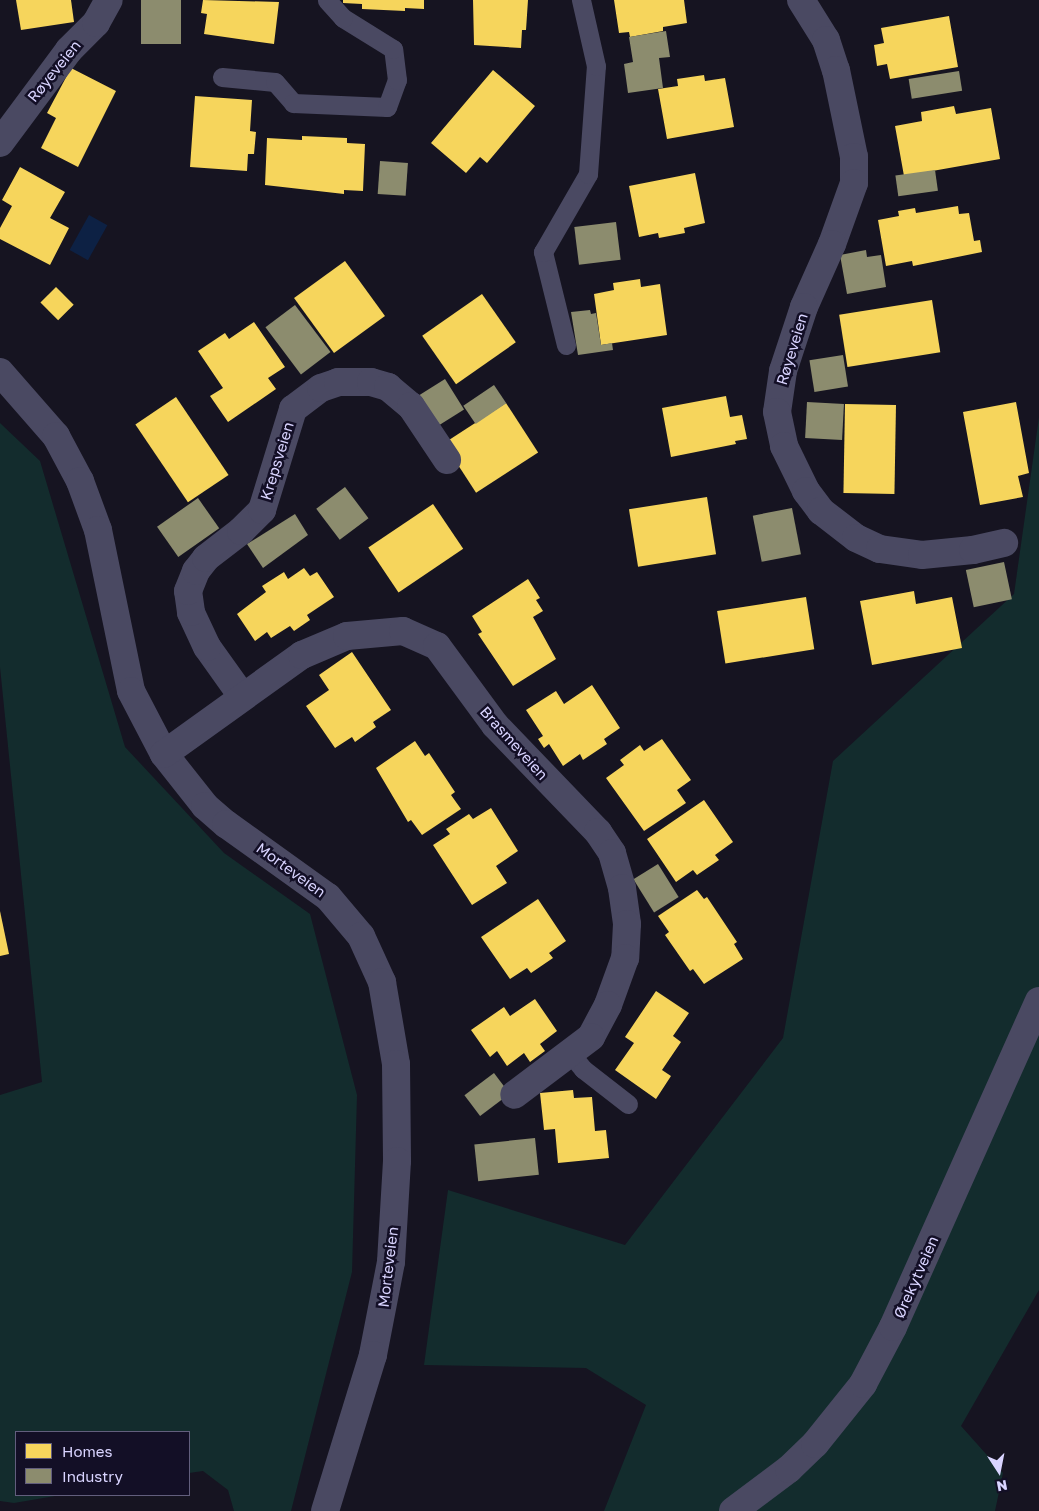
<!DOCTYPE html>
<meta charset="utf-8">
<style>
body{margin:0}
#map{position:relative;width:1039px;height:1511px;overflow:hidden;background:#161421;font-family:"Golos Text",sans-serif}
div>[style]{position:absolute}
.green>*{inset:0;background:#132c2d}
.water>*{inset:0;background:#0d2144;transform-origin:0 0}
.homes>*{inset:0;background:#f6d55c;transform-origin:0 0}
.industry>*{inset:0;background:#8c8c6e;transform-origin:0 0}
.lane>*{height:19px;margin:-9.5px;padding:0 9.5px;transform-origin:9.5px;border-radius:9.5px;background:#4a4962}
.street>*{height:28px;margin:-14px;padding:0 14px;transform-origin:14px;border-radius:14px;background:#4a4962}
span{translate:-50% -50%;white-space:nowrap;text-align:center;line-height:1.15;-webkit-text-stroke:5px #130f26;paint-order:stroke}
.street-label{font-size:15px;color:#d9d4ff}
.legend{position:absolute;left:15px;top:1431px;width:175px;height:65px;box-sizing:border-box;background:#130f26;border:1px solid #625e7d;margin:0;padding:6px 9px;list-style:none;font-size:15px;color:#d9d4ff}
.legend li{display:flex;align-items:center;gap:10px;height:25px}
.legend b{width:25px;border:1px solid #625e7d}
.north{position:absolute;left:974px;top:1446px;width:50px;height:50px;-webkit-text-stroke:4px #130f26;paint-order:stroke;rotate:169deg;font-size:14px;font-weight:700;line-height:20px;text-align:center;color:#d9d4ff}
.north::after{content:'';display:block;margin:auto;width:18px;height:22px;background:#d9d4ff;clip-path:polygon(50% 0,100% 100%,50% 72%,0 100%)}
</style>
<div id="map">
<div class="green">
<i style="clip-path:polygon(1039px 417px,1039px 1290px,961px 1426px,1003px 1473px,995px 1511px,604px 1511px,646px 1405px,586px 1368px,424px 1365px,448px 1190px,625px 1245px,783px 1038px,833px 761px,1014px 594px)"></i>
<i style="clip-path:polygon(0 423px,40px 461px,125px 747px,224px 853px,310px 914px,357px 1095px,352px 1272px,291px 1511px,234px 1511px,228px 1490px,203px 1471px,189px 1473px,189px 1432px,16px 1432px,16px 1495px,61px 1495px,14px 1503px,0 1501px,0 1095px,42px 1082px,0 667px)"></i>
</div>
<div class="water">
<i style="left:89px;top:215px;width:21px;height:40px;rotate:29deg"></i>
</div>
<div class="homes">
<i style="clip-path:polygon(16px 0,71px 0,74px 22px,21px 30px)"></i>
<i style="clip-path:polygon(203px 0,279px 2px,274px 44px,204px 34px,207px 14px,201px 13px)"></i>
<i style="clip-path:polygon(343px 0,424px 0,424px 9px,405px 8px,405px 11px,362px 9px,362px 4px,343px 3px)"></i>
<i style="clip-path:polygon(473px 0,528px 0,526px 30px,522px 30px,521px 48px,474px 45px)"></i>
<i style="clip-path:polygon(614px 0,684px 0,687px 23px,663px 27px,663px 31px,630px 37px,629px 32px,619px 33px)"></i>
<i style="clip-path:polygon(949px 16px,958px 67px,890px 79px,887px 64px,877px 66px,874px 45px,884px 43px,881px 28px)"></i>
<i style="clip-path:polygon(71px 68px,116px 91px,78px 167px,41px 148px,56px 118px,47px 113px)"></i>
<i style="clip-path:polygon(493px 70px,535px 106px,487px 163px,480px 157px,466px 173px,431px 143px)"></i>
<i style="clip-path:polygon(704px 75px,705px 81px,725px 78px,734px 127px,667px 139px,658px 89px,678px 86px,677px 79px)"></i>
<i style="clip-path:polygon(195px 96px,252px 100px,250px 131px,256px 132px,254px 154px,248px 154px,247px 171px,190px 167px)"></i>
<i style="clip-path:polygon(954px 106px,956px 114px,991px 108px,1000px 159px,904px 176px,895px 126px,922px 121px,921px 112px)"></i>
<i style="clip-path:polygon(302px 136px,347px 138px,347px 143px,365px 144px,363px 191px,344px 190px,344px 194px,265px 185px,267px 138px,302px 140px)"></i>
<i style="clip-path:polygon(20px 167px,65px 192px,50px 218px,69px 228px,50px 265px,0 239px,0 228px,12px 206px,2px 200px)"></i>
<i style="clip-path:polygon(695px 173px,705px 223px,684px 228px,685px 233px,659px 238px,658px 233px,639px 237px,629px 186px)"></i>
<i style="clip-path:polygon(958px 206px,959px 214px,969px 213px,974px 241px,980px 240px,982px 252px,913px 266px,912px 261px,886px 266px,878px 220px,899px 216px,898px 211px,915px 208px,916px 213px)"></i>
<i style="left:345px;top:261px;width:68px;height:63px;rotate:54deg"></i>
<i style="clip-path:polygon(640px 279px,641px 287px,660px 284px,667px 335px,601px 345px,594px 294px,614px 290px,613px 283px)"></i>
<i style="left:56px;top:287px;width:25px;height:22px;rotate:45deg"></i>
<i style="left:482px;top:294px;width:59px;height:73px;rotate:55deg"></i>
<i style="left:932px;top:300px;width:53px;height:94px;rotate:81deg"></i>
<i style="clip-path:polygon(254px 322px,285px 367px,268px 378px,276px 389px,228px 422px,210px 396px,223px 388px,198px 351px,225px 333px,229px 339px)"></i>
<i style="clip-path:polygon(726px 396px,730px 417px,742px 415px,747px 439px,735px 441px,736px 444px,671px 457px,662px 408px)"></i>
<i style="left:176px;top:397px;width:94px;height:49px;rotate:56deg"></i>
<i style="clip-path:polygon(1016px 402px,1029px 473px,1018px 476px,1023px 497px,980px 505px,963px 412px)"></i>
<i style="left:506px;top:403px;width:59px;height:74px;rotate:57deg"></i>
<i style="left:845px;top:404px;width:51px;height:89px;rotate:1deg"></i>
<i style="left:707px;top:497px;width:58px;height:79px;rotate:81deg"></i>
<i style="left:433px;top:504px;width:54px;height:78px;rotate:56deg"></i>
<i style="clip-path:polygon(304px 568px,310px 576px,317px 572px,334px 597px,307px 615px,310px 620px,294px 631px,290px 626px,271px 638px,267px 632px,255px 641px,237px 614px,266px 592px,262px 586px,284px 572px,288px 579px)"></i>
<i style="clip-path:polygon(528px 579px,540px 598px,536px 600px,543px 611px,533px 617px,556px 659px,513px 686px,478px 634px,482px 632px,472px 616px)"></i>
<i style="clip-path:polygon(914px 591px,916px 604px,952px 597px,962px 648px,872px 665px,860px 601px)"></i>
<i style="left:806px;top:597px;width:53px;height:90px;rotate:81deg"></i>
<i style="clip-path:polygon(352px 652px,391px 710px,373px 722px,376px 727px,355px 742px,352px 737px,335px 748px,306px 706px,329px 690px,319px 675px)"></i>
<i style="clip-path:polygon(592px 685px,620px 728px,604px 739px,607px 744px,583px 760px,580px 754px,563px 766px,549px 744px,544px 748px,538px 739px,543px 736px,526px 710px,556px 691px,564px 704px)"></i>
<i style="clip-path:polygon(662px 739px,691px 780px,677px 790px,686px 803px,644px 831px,606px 778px,624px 765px,620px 760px,640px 745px,644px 751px)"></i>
<i style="clip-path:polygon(415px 741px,425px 756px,429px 753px,455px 792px,451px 795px,461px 809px,422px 835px,411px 820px,408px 822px,376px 768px)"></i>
<i style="clip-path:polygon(704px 800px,733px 842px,715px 855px,719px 860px,697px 875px,693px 870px,676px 882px,647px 839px)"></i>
<i style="clip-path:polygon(491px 808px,518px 851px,496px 866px,507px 883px,472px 905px,433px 845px,450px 834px,446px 829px,469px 814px,473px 819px)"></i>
<i style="clip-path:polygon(697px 890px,704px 899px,707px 897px,737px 942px,734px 944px,743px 959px,704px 984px,693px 969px,690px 971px,665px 935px,669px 932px,658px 916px)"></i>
<i style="clip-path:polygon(538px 899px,566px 941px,549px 953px,553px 958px,531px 973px,527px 968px,510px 979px,481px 937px)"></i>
<i style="clip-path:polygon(0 911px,9px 954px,0 956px)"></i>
<i style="clip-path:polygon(656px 991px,689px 1013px,673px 1036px,681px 1042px,662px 1070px,671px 1076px,656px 1099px,615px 1070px,634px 1043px,625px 1037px)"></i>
<i style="clip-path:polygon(535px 999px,557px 1031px,540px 1044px,545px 1051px,530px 1062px,524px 1053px,507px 1066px,497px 1051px,490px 1057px,471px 1030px,504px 1007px,510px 1016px)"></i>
<i style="clip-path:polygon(573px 1090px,574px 1098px,592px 1097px,595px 1131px,606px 1130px,609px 1158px,558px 1163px,555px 1129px,544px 1130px,540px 1093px)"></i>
</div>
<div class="industry">
<i style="left:141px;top:0;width:40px;height:44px"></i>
<i style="clip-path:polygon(666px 31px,670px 57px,659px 58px,663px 88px,628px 93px,624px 64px,633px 62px,629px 37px)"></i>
<i style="left:959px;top:71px;width:20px;height:51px;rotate:81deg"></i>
<i style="left:380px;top:161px;width:28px;height:33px;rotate:4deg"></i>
<i style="left:935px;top:170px;width:21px;height:40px;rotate:82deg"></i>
<i style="left:616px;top:222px;width:38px;height:42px;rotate:83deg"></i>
<i style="clip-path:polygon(866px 250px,867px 257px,881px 255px,886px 287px,847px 294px,840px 255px)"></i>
<i style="left:295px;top:305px;width:59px;height:37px;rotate:53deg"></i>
<i style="clip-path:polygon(590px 310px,591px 314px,596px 313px,601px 345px,612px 343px,613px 350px,578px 355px,571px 312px)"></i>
<i style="left:843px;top:355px;width:32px;height:34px;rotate:81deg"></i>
<i style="left:445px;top:379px;width:36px;height:38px;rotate:58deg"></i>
<i style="left:494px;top:385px;width:22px;height:37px;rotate:56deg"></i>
<i style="left:807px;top:402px;width:37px;height:36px;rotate:3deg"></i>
<i style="left:345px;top:487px;width:39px;height:36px;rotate:53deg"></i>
<i style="left:198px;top:498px;width:37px;height:50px;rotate:55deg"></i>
<i style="left:792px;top:508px;width:47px;height:40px;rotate:79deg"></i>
<i style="clip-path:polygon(295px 514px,308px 535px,263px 568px,247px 544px)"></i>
<i style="left:1004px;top:562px;width:38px;height:39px;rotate:78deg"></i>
<i style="left:658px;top:864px;width:39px;height:29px;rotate:58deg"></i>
<i style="left:494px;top:1073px;width:26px;height:37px;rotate:53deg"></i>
<i style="left:535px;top:1138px;width:37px;height:61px;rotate:84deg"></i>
</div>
<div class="lane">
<i style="left:222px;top:77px;width:53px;rotate:5.4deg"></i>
<i style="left:275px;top:82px;width:28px;rotate:49deg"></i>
<i style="left:293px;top:103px;width:94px;rotate:2.4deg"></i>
<i style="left:387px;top:107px;width:29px;rotate:-70deg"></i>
<i style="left:397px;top:80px;width:31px;rotate:-97deg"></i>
<i style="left:393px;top:49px;width:59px;rotate:-148.2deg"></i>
<i style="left:343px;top:18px;width:24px;rotate:-132deg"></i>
<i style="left:566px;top:345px;width:96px;rotate:-103.9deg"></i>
<i style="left:543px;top:252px;width:90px;rotate:-60deg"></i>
<i style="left:588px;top:174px;width:108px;rotate:-85.8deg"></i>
<i style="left:596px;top:66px;width:68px;rotate:-102.8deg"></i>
<i style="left:570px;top:1053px;width:21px;rotate:51deg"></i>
<i style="left:583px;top:1069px;width:57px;rotate:37.9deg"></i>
</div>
<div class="street">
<i style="left:801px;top:0;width:47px;rotate:58deg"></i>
<i style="left:826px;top:40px;width:32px;rotate:72deg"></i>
<i style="left:836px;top:70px;width:89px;rotate:78.3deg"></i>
<i style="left:854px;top:157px;width:26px;rotate:90deg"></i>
<i style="left:854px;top:183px;width:65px;rotate:109.8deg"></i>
<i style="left:832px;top:244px;width:69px;rotate:114deg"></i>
<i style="left:804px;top:307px;width:67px;rotate:108.2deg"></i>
<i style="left:783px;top:371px;width:41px;rotate:98.3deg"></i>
<i style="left:777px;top:412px;width:35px;rotate:78deg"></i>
<i style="left:784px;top:446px;width:50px;rotate:63.9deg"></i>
<i style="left:806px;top:491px;width:25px;rotate:53deg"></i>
<i style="left:821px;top:511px;width:44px;rotate:37.6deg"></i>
<i style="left:856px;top:538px;width:26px;rotate:25deg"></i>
<i style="left:880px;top:549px;width:42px;rotate:8.1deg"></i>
<i style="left:922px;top:555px;width:51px;rotate:-5.6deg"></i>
<i style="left:973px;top:550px;width:32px;rotate:-13deg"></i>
<i style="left:0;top:143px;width:116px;rotate:-53.4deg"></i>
<i style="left:69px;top:50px;width:38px;rotate:-45deg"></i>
<i style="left:96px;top:23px;width:26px;rotate:-61deg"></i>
<i style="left:0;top:372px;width:85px;rotate:48.8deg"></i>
<i style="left:56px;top:436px;width:51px;rotate:61.9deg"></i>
<i style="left:80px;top:481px;width:52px;rotate:69.8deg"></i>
<i style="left:98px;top:530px;width:164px;rotate:78.4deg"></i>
<i style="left:131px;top:691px;width:71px;rotate:62.4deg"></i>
<i style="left:164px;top:754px;width:66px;rotate:51.7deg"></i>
<i style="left:205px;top:806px;width:28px;rotate:41deg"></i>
<i style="left:226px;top:824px;width:125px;rotate:35.6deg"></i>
<i style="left:328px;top:897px;width:51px;rotate:49.8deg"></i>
<i style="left:361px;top:936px;width:51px;rotate:65.5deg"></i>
<i style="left:382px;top:982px;width:83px;rotate:80.3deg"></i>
<i style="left:396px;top:1064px;width:97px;rotate:89.4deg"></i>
<i style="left:397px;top:1161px;width:101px;rotate:93.4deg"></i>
<i style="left:391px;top:1262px;width:95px;rotate:101deg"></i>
<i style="left:373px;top:1355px;width:163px;rotate:107.1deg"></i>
<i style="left:242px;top:696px;width:60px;rotate:-125.5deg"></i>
<i style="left:207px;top:647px;width:38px;rotate:-115deg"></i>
<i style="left:191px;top:612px;width:21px;rotate:-98deg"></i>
<i style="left:188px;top:591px;width:22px;rotate:-68deg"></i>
<i style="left:196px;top:571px;width:16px;rotate:-52deg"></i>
<i style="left:206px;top:558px;width:44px;rotate:-37.6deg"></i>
<i style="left:241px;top:531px;width:30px;rotate:-45deg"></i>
<i style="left:262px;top:510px;width:106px;rotate:-72.9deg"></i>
<i style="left:293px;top:409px;width:35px;rotate:-37deg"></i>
<i style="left:321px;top:388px;width:18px;rotate:-19deg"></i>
<i style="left:338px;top:382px;width:33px"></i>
<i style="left:371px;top:382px;width:18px;rotate:16deg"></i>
<i style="left:388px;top:387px;width:30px;rotate:40deg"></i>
<i style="left:411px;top:406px;width:65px;rotate:56.3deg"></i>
<i style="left:164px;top:754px;width:170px;rotate:-35.7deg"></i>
<i style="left:302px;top:655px;width:49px;rotate:-22.9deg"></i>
<i style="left:347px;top:636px;width:56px;rotate:-5.1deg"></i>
<i style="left:403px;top:631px;width:37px;rotate:24deg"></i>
<i style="left:437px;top:646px;width:98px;rotate:53.7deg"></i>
<i style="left:495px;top:725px;width:149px;rotate:46.1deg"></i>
<i style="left:598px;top:832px;width:25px;rotate:56deg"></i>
<i style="left:612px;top:853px;width:36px;rotate:74deg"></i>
<i style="left:622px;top:888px;width:36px;rotate:82deg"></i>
<i style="left:627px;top:924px;width:34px;rotate:93deg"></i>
<i style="left:625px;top:958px;width:50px;rotate:109.9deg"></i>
<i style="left:608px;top:1005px;width:36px;rotate:118deg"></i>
<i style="left:591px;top:1037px;width:96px;rotate:143deg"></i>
<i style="left:733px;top:1511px;width:70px;rotate:-36.9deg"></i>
<i style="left:789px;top:1469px;width:36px;rotate:-44deg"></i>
<i style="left:815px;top:1444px;width:77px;rotate:-51.3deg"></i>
<i style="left:863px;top:1384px;width:64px;rotate:-62.2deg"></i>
<i style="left:893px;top:1327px;width:357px;rotate:-65.9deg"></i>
</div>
<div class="street-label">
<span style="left:54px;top:71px;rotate:-51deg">Røyeveien</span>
<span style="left:792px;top:349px;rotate:-73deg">Røyeveien</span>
<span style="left:277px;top:461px;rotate:-73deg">Krepsveien</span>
<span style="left:514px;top:743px;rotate:48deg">Brasmeveien</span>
<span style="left:291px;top:870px;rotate:36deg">Morteveien</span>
<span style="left:388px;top:1267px;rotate:-83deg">Morteveien</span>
<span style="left:916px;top:1277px;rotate:-66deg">Ørekytveien</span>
</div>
<ul class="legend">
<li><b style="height:14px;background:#f6d55c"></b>Homes</li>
<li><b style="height:14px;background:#8c8c6e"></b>Industry</li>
</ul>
<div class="north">N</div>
</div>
